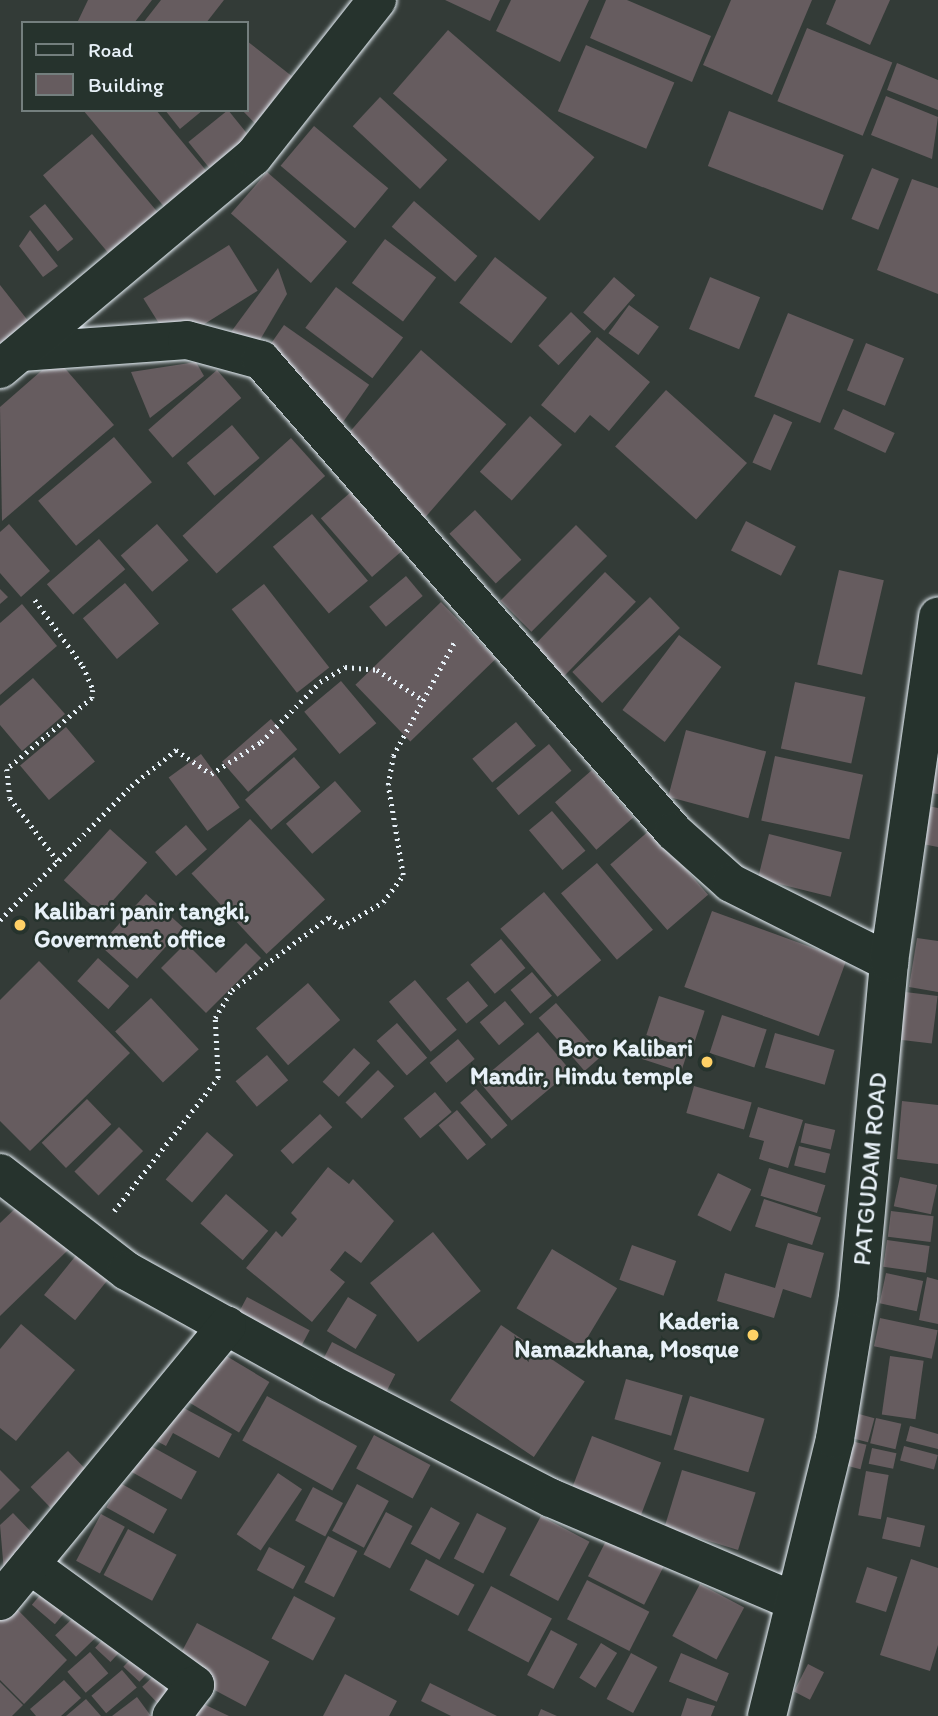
<!DOCTYPE html>
<style>
body{margin:0}
#map{position:relative;width:938px;height:1716px;overflow:hidden;background:#333b37;font-family:Itim,sans-serif}
div>[style]{position:absolute}
.building>*{inset:0;background:#665c5f;transform-origin:0 0}
.path>*{height:4.5px;margin-top:-2.25px;transform-origin:0;background:repeating-linear-gradient(90deg,#e8f1f8 0 2px,transparent 0 7px)}
.roads{filter:drop-shadow(0 0 2px #e8f1f8) drop-shadow(0 0 2px #e8f1f8)}
.minor>*{height:38px;margin:-19px;padding:0 19px;transform-origin:19px;border-radius:19px;background:#26332d}
.major>*{height:38px;margin:-19px;padding:0 19px;transform-origin:19px;border-radius:19px;background:#26332d}
.dots>*{width:19px;height:19px;translate:-50% -50%;box-sizing:border-box;border:4px solid #26332d;border-radius:50%}
span{translate:-50% -50%;white-space:nowrap;text-align:center;line-height:1.15;-webkit-text-stroke:5px #26332d;paint-order:stroke}
.poi-label{font-size:24px;color:#e8f1f8;font-weight:700}
.left{translate:0 -50%;text-align:left}
.right{translate:-100% -50%;text-align:right}
.street-label{font-size:24px;color:#e8f1f8}
.legend{position:absolute;left:21px;top:21px;width:228px;height:91px;box-sizing:border-box;background:#26332d;border:2px solid #747f7e;margin:0;padding:9px 12px;list-style:none;font-size:21px;color:#e8f1f8}
.legend li{display:flex;align-items:center;gap:14px;height:35px}
.legend b{width:35px;border:2px solid #747f7e}
</style>
<div id="map">
<div class="building">
<i style="clip-path:polygon(88px 0,152px 0,134px 23px,77px 23px)"></i>
<i style="clip-path:polygon(161px 0,224px 0,206px 23px,143px 23px)"></i>
<i style="clip-path:polygon(445px 0,500px 0,490px 21px)"></i>
<i style="clip-path:polygon(511px 0,589px 0,560px 62px,496px 31px)"></i>
<i style="clip-path:polygon(606px 0,627px 0,711px 36px,692px 82px,590px 38px)"></i>
<i style="clip-path:polygon(731px 0,812px 0,772px 95px,703px 65px)"></i>
<i style="clip-path:polygon(836px 0,890px 0,870px 45px,826px 24px)"></i>
<i style="left:807px;top:28px;width:92px;height:79px;rotate:22deg"></i>
<i style="left:448px;top:30px;width:194px;height:84px;rotate:41deg"></i>
<i style="clip-path:polygon(247px 41px,316px 95px,274px 143px,242px 110px,247px 110px)"></i>
<i style="left:586px;top:45px;width:96px;height:72px;rotate:23deg"></i>
<i style="clip-path:polygon(897px 63px,938px 80px,938px 110px,887px 90px)"></i>
<i style="clip-path:polygon(886px 96px,938px 117px,932px 159px,871px 135px)"></i>
<i style="left:380px;top:97px;width:92px;height:40px;rotate:43deg"></i>
<i style="clip-path:polygon(83px 110px,156px 110px,213px 179px,171px 215px)"></i>
<i style="clip-path:polygon(165px 110px,203px 110px,180px 129px)"></i>
<i style="left:228px;top:110px;width:35px;height:51px;rotate:51deg"></i>
<i style="left:729px;top:111px;width:123px;height:59px;rotate:21deg"></i>
<i style="left:314px;top:126px;width:97px;height:52px;rotate:40deg"></i>
<i style="left:92px;top:134px;width:113px;height:64px;rotate:50deg"></i>
<i style="left:872px;top:168px;width:29px;height:55px;rotate:22deg"></i>
<i style="left:267px;top:172px;width:106px;height:55px;rotate:41deg"></i>
<i style="clip-path:polygon(912px 179px,938px 188px,938px 294px,877px 270px)"></i>
<i style="left:414px;top:201px;width:84px;height:34px;rotate:41deg"></i>
<i style="left:45px;top:204px;width:45px;height:20px;rotate:51deg"></i>
<i style="clip-path:polygon(30px 230px,58px 266px,43px 277px,19px 246px)"></i>
<i style="left:385px;top:239px;width:64px;height:55px;rotate:37deg"></i>
<i style="left:229px;top:245px;width:54px;height:101px;rotate:58deg"></i>
<i style="left:495px;top:257px;width:66px;height:58px;rotate:38deg"></i>
<i style="clip-path:polygon(278px 268px,287px 294px,257px 345px,228px 336px)"></i>
<i style="left:614px;top:277px;width:28px;height:47px;rotate:41deg"></i>
<i style="left:710px;top:277px;width:54px;height:56px;rotate:22deg"></i>
<i style="clip-path:polygon(0 285px,33px 327px,5px 349px,0 343px)"></i>
<i style="left:336px;top:287px;width:84px;height:51px;rotate:37deg"></i>
<i style="left:629px;top:305px;width:37px;height:35px;rotate:36deg"></i>
<i style="left:571px;top:312px;width:28px;height:47px;rotate:44deg"></i>
<i style="left:788px;top:313px;width:71px;height:90px;rotate:22deg"></i>
<i style="left:284px;top:325px;width:104px;height:52px;rotate:35deg"></i>
<i style="clip-path:polygon(597px 337px,650px 382px,609px 431px,590px 415px,575px 433px,541px 405px)"></i>
<i style="left:866px;top:343px;width:41px;height:51px;rotate:22deg"></i>
<i style="left:421px;top:350px;width:113px;height:127px;rotate:41deg"></i>
<i style="clip-path:polygon(56px 358px,114px 425px,2px 521px,0 407px)"></i>
<i style="clip-path:polygon(196px 362px,204px 376px,150px 418px,131px 372px)"></i>
<i style="left:217px;top:370px;width:37px;height:91px;rotate:49deg"></i>
<i style="left:666px;top:390px;width:109px;height:76px;rotate:42deg"></i>
<i style="left:843px;top:409px;width:57px;height:22px;rotate:25deg"></i>
<i style="left:774px;top:414px;width:20px;height:53px;rotate:24deg"></i>
<i style="left:530px;top:416px;width:43px;height:75px;rotate:42deg"></i>
<i style="left:232px;top:425px;width:43px;height:59px;rotate:50deg"></i>
<i style="left:114px;top:437px;width:59px;height:99px;rotate:50deg"></i>
<i style="left:291px;top:438px;width:51px;height:146px;rotate:48deg"></i>
<i style="left:351px;top:492px;width:78px;height:40px;rotate:49deg"></i>
<i style="left:475px;top:510px;width:68px;height:35px;rotate:47deg"></i>
<i style="left:312px;top:514px;width:87px;height:51px;rotate:50deg"></i>
<i style="left:746px;top:521px;width:56px;height:33px;rotate:27deg"></i>
<i style="clip-path:polygon(9px 524px,50px 571px,21px 597px,0 573px,0 532px)"></i>
<i style="left:157px;top:524px;width:48px;height:48px;rotate:49deg"></i>
<i style="left:576px;top:525px;width:44px;height:107px;rotate:45deg"></i>
<i style="left:99px;top:539px;width:40px;height:69px;rotate:49deg"></i>
<i style="left:839px;top:570px;width:46px;height:97px;rotate:13deg"></i>
<i style="left:605px;top:572px;width:43px;height:107px;rotate:44deg"></i>
<i style="left:406px;top:576px;width:26px;height:48px;rotate:50deg"></i>
<i style="left:125px;top:583px;width:53px;height:55px;rotate:50deg"></i>
<i style="left:264px;top:584px;width:106px;height:41px;rotate:52deg"></i>
<i style="clip-path:polygon(0 589px,8px 597px,0 604px)"></i>
<i style="left:650px;top:597px;width:43px;height:108px;rotate:46deg"></i>
<i style="left:441px;top:602px;width:79px;height:119px;rotate:46deg"></i>
<i style="clip-path:polygon(22px 604px,57px 646px,0 695px,0 623px)"></i>
<i style="left:679px;top:635px;width:53px;height:94px;rotate:37deg"></i>
<i style="clip-path:polygon(33px 678px,65px 714px,22px 751px,0 725px,0 706px)"></i>
<i style="left:341px;top:681px;width:55px;height:48px;rotate:50deg"></i>
<i style="left:795px;top:682px;width:72px;height:68px;rotate:12deg"></i>
<i style="left:271px;top:719px;width:40px;height:65px;rotate:49deg"></i>
<i style="left:516px;top:722px;width:31px;height:57px;rotate:50deg"></i>
<i style="left:66px;top:727px;width:45px;height:60px;rotate:50deg"></i>
<i style="left:686px;top:730px;width:83px;height:69px;rotate:15deg"></i>
<i style="left:549px;top:744px;width:35px;height:69px;rotate:50deg"></i>
<i style="left:201px;top:754px;width:66px;height:40px;rotate:54deg"></i>
<i style="left:775px;top:756px;width:90px;height:66px;rotate:12deg"></i>
<i style="left:294px;top:757px;width:40px;height:65px;rotate:49deg"></i>
<i style="clip-path:polygon(937px 758px,938px 758px,938px 794px,930px 793px)"></i>
<i style="left:592px;top:770px;width:63px;height:49px;rotate:49deg"></i>
<i style="left:335px;top:781px;width:40px;height:65px;rotate:49deg"></i>
<i style="clip-path:polygon(923px 805px,938px 808px,938px 847px,917px 843px)"></i>
<i style="left:552px;top:811px;width:52px;height:30px;rotate:50deg"></i>
<i style="left:250px;top:819px;width:110px;height:80px;rotate:47deg"></i>
<i style="left:186px;top:825px;width:32px;height:41px;rotate:49deg"></i>
<i style="left:110px;top:829px;width:50px;height:69px;rotate:42deg"></i>
<i style="left:651px;top:829px;width:87px;height:54px;rotate:49deg"></i>
<i style="left:769px;top:834px;width:75px;height:46px;rotate:14deg"></i>
<i style="left:597px;top:863px;width:87px;height:47px;rotate:50deg"></i>
<i style="left:544px;top:892px;width:89px;height:57px;rotate:50deg"></i>
<i style="left:146px;top:894px;width:50px;height:69px;rotate:42deg"></i>
<i style="left:712px;top:911px;width:143px;height:81px;rotate:20deg"></i>
<i style="clip-path:polygon(917px 938px,938px 941px,938px 992px,909px 987px)"></i>
<i style="left:501px;top:939px;width:38px;height:40px;rotate:50deg"></i>
<i style="clip-path:polygon(186px 943px,216px 973px,246px 943px,261px 958px,206px 1013px,161px 968px)"></i>
<i style="left:98px;top:958px;width:42px;height:31px;rotate:42deg"></i>
<i style="clip-path:polygon(39px 961px,130px 1053px,30px 1151px,0 1121px,0 1000px)"></i>
<i style="left:532px;top:972px;width:31px;height:28px;rotate:50deg"></i>
<i style="left:415px;top:980px;width:65px;height:34px;rotate:50deg"></i>
<i style="left:468px;top:981px;width:32px;height:28px;rotate:51deg"></i>
<i style="left:308px;top:983px;width:49px;height:69px;rotate:49deg"></i>
<i style="left:889px;top:990px;width:49px;height:48px;rotate:7deg"></i>
<i style="left:659px;top:996px;width:48px;height:41px;rotate:18deg"></i>
<i style="left:151px;top:998px;width:70px;height:49px;rotate:47deg"></i>
<i style="left:505px;top:1001px;width:30px;height:33px;rotate:50deg"></i>
<i style="left:556px;top:1003px;width:70px;height:23px;rotate:49deg"></i>
<i style="left:722px;top:1015px;width:47px;height:40px;rotate:18deg"></i>
<i style="left:397px;top:1023px;width:46px;height:27px;rotate:49deg"></i>
<i style="left:538px;top:1032px;width:51px;height:77px;rotate:50deg"></i>
<i style="left:775px;top:1033px;width:62px;height:36px;rotate:16deg"></i>
<i style="left:458px;top:1039px;width:26px;height:37px;rotate:50deg"></i>
<i style="left:648px;top:1041px;width:41px;height:19px;rotate:18deg"></i>
<i style="left:354px;top:1048px;width:22px;height:46px;rotate:43deg"></i>
<i style="left:267px;top:1055px;width:33px;height:41px;rotate:50deg"></i>
<i style="left:378px;top:1070px;width:23px;height:46px;rotate:45deg"></i>
<i style="left:694px;top:1086px;width:60px;height:28px;rotate:16deg"></i>
<i style="left:476px;top:1089px;width:48px;height:21px;rotate:49deg"></i>
<i style="left:435px;top:1092px;width:26px;height:41px;rotate:50deg"></i>
<i style="left:87px;top:1099px;width:35px;height:63px;rotate:46deg"></i>
<i style="clip-path:polygon(902px 1101px,938px 1105px,938px 1164px,897px 1159px)"></i>
<i style="clip-path:polygon(758px 1107px,803px 1120px,788px 1168px,759px 1159px,764px 1141px,749px 1137px)"></i>
<i style="left:457px;top:1110px;width:45px;height:24px;rotate:50deg"></i>
<i style="left:320px;top:1114px;width:18px;height:54px;rotate:47deg"></i>
<i style="left:805px;top:1123px;width:31px;height:20px;rotate:13deg"></i>
<i style="left:119px;top:1127px;width:34px;height:63px;rotate:45deg"></i>
<i style="left:207px;top:1132px;width:35px;height:63px;rotate:41deg"></i>
<i style="left:799px;top:1146px;width:32px;height:20px;rotate:14deg"></i>
<i style="clip-path:polygon(328px 1167px,349px 1184px,353px 1179px,394px 1221px,361px 1263px,345px 1251px,330px 1270px,345px 1282px,312px 1322px,246px 1268px,276px 1231px,282px 1237px,297px 1219px,291px 1213px)"></i>
<i style="left:769px;top:1168px;width:59px;height:29px;rotate:17deg"></i>
<i style="left:718px;top:1173px;width:37px;height:47px;rotate:26deg"></i>
<i style="left:900px;top:1177px;width:38px;height:30px;rotate:12deg"></i>
<i style="left:226px;top:1194px;width:56px;height:39px;rotate:41deg"></i>
<i style="left:764px;top:1199px;width:60px;height:29px;rotate:18deg"></i>
<i style="clip-path:polygon(22px 1202px,68px 1250px,0 1316px,0 1223px)"></i>
<i style="left:891px;top:1211px;width:43px;height:26px;rotate:7deg"></i>
<i style="left:433px;top:1232px;width:76px;height:81px;rotate:51deg"></i>
<i style="left:887px;top:1240px;width:43px;height:27px;rotate:8deg"></i>
<i style="clip-path:polygon(788px 1243px,824px 1253px,811px 1298px,783px 1289px,774px 1318px,717px 1301px,725px 1273px,775px 1288px)"></i>
<i style="left:632px;top:1245px;width:47px;height:37px;rotate:20deg"></i>
<i style="left:552px;top:1249px;width:76px;height:69px;rotate:31deg"></i>
<i style="left:78px;top:1253px;width:40px;height:54px;rotate:39deg"></i>
<i style="left:886px;top:1273px;width:38px;height:31px;rotate:12deg"></i>
<i style="clip-path:polygon(927px 1277px,938px 1280px,938px 1324px,919px 1320px)"></i>
<i style="left:247px;top:1297px;width:71px;height:42px;rotate:28deg"></i>
<i style="left:348px;top:1297px;width:34px;height:40px;rotate:32deg"></i>
<i style="left:880px;top:1318px;width:59px;height:29px;rotate:12deg"></i>
<i style="clip-path:polygon(21px 1324px,75px 1370px,16px 1441px,0 1428px,0 1349px)"></i>
<i style="left:501px;top:1325px;width:101px;height:91px;rotate:34deg"></i>
<i style="left:332px;top:1342px;width:71px;height:41px;rotate:27deg"></i>
<i style="left:218px;top:1351px;width:60px;height:59px;rotate:31deg"></i>
<i style="left:890px;top:1356px;width:34px;height:59px;rotate:8deg"></i>
<i style="left:626px;top:1379px;width:59px;height:42px;rotate:16deg"></i>
<i style="left:267px;top:1396px;width:103px;height:51px;rotate:29deg"></i>
<i style="left:690px;top:1396px;width:78px;height:56px;rotate:17deg"></i>
<i style="clip-path:polygon(169px 1400px,232px 1434px,219px 1458px,173px 1433px,166px 1446px,149px 1437px)"></i>
<i style="left:859px;top:1414px;width:16px;height:25px;rotate:15deg"></i>
<i style="left:876px;top:1418px;width:26px;height:26px;rotate:13deg"></i>
<i style="clip-path:polygon(910px 1426px,938px 1434px,938px 1449px,906px 1441px)"></i>
<i style="left:374px;top:1435px;width:64px;height:38px;rotate:28deg"></i>
<i style="left:592px;top:1436px;width:74px;height:57px;rotate:21deg"></i>
<i style="left:140px;top:1440px;width:65px;height:32px;rotate:29deg"></i>
<i style="left:851px;top:1441px;width:16px;height:25px;rotate:14deg"></i>
<i style="left:904px;top:1446px;width:35px;height:15px;rotate:15deg"></i>
<i style="left:872px;top:1448px;width:25px;height:16px;rotate:12deg"></i>
<i style="left:68px;top:1451px;width:29px;height:52px;rotate:46deg"></i>
<i style="clip-path:polygon(0 1470px,20px 1490px,0 1510px)"></i>
<i style="left:682px;top:1470px;width:77px;height:60px;rotate:17deg"></i>
<i style="left:866px;top:1471px;width:23px;height:45px;rotate:10deg"></i>
<i style="left:278px;top:1473px;width:29px;height:74px;rotate:34deg"></i>
<i style="left:120px;top:1483px;width:54px;height:28px;rotate:29deg"></i>
<i style="left:357px;top:1484px;width:36px;height:53px;rotate:28deg"></i>
<i style="left:313px;top:1487px;width:34px;height:38px;rotate:28deg"></i>
<i style="left:431px;top:1507px;width:33px;height:42px;rotate:29deg"></i>
<i style="left:386px;top:1512px;width:30px;height:48px;rotate:28deg"></i>
<i style="clip-path:polygon(13px 1513px,38px 1539px,4px 1572px,0 1525px)"></i>
<i style="left:477px;top:1513px;width:33px;height:51px;rotate:27deg"></i>
<i style="left:101px;top:1514px;width:27px;height:53px;rotate:28deg"></i>
<i style="left:541px;top:1516px;width:55px;height:67px;rotate:28deg"></i>
<i style="left:887px;top:1517px;width:39px;height:22px;rotate:13deg"></i>
<i style="left:128px;top:1529px;width:55px;height:52px;rotate:28deg"></i>
<i style="left:328px;top:1536px;width:33px;height:52px;rotate:27deg"></i>
<i style="left:608px;top:1537px;width:63px;height:44px;rotate:27deg"></i>
<i style="left:269px;top:1547px;width:41px;height:26px;rotate:28deg"></i>
<i style="left:426px;top:1559px;width:55px;height:35px;rotate:28deg"></i>
<i style="clip-path:polygon(911px 1559px,938px 1568px,938px 1645px,930px 1671px,880px 1655px)"></i>
<i style="left:867px;top:1567px;width:32px;height:37px;rotate:18deg"></i>
<i style="left:587px;top:1580px;width:70px;height:44px;rotate:27deg"></i>
<i style="left:700px;top:1584px;width:50px;height:59px;rotate:28deg"></i>
<i style="left:491px;top:1586px;width:69px;height:50px;rotate:28deg"></i>
<i style="left:46px;top:1588px;width:30px;height:22px;rotate:40deg"></i>
<i style="left:294px;top:1596px;width:47px;height:48px;rotate:28deg"></i>
<i style="clip-path:polygon(12px 1604px,67px 1660px,24px 1704px,0 1680px,0 1616px)"></i>
<i style="left:76px;top:1615px;width:30px;height:29px;rotate:46deg"></i>
<i style="left:197px;top:1623px;width:82px;height:51px;rotate:28deg"></i>
<i style="left:551px;top:1630px;width:30px;height:51px;rotate:28deg"></i>
<i style="left:106px;top:1636px;width:21px;height:16px;rotate:43deg"></i>
<i style="left:601px;top:1643px;width:19px;height:41px;rotate:32deg"></i>
<i style="left:139px;top:1650px;width:22px;height:23px;rotate:43deg"></i>
<i style="left:90px;top:1652px;width:28px;height:30px;rotate:49deg"></i>
<i style="left:631px;top:1653px;width:30px;height:52px;rotate:28deg"></i>
<i style="left:681px;top:1653px;width:52px;height:31px;rotate:23deg"></i>
<i style="left:808px;top:1664px;width:18px;height:31px;rotate:27deg"></i>
<i style="left:122px;top:1670px;width:23px;height:40px;rotate:50deg"></i>
<i style="left:159px;top:1671px;width:26px;height:23px;rotate:47deg"></i>
<i style="clip-path:polygon(345px 1674px,397px 1701px,389px 1716px,323px 1716px)"></i>
<i style="clip-path:polygon(64px 1680px,81px 1698px,61px 1716px,36px 1716px,30px 1709px)"></i>
<i style="clip-path:polygon(0 1682px,23px 1705px,12px 1716px,0 1716px)"></i>
<i style="clip-path:polygon(430px 1683px,497px 1716px,451px 1716px,421px 1701px)"></i>
<i style="clip-path:polygon(137px 1697px,151px 1716px,112px 1716px)"></i>
<i style="clip-path:polygon(687px 1698px,715px 1706px,711px 1716px,681px 1716px)"></i>
<i style="clip-path:polygon(86px 1699px,101px 1716px,66px 1716px)"></i>
<i style="clip-path:polygon(195px 1700px,229px 1716px,188px 1716px)"></i>
<i style="clip-path:polygon(541px 1709px,557px 1716px,538px 1716px)"></i>
</div>
<div class="path">
<i style="left:35px;top:600px;width:82px;rotate:54deg"></i>
<i style="left:83px;top:666px;width:26px;rotate:67deg"></i>
<i style="left:93px;top:690px;width:8px;rotate:97deg"></i>
<i style="left:92px;top:698px;width:111px;rotate:140.1deg"></i>
<i style="left:7px;top:769px;width:29px;rotate:84deg"></i>
<i style="left:10px;top:798px;width:79px;rotate:52.7deg"></i>
<i style="left:0;top:920px;width:187px;rotate:-45.6deg"></i>
<i style="left:131px;top:786px;width:58px;rotate:-38.7deg"></i>
<i style="left:176px;top:750px;width:42px;rotate:34.4deg"></i>
<i style="left:211px;top:774px;width:59px;rotate:-32.6deg"></i>
<i style="left:261px;top:742px;width:84px;rotate:-45.5deg"></i>
<i style="left:320px;top:682px;width:29px;rotate:-31deg"></i>
<i style="left:345px;top:667px;width:32px;rotate:5deg"></i>
<i style="left:377px;top:670px;width:51px;rotate:33.1deg"></i>
<i style="left:114px;top:1211px;width:169px;rotate:-52deg"></i>
<i style="left:218px;top:1078px;width:60px;rotate:-92.9deg"></i>
<i style="left:215px;top:1018px;width:33px;rotate:-59deg"></i>
<i style="left:232px;top:990px;width:121px;rotate:-37deg"></i>
<i style="left:329px;top:917px;width:16px;rotate:40deg"></i>
<i style="left:341px;top:927px;width:49px;rotate:-30.8deg"></i>
<i style="left:383px;top:902px;width:34px;rotate:-53deg"></i>
<i style="left:403px;top:875px;width:91px;rotate:-99.5deg"></i>
<i style="left:388px;top:785px;width:29px;rotate:-80deg"></i>
<i style="left:393px;top:756px;width:131px;rotate:-61.7deg"></i>
</div>
<div class="roads">
<div class="minor">
<i style="left:21px;top:352px;width:166px;rotate:-4.1deg"></i>
<i style="left:187px;top:340px;width:77px;rotate:15.1deg"></i>
<i style="left:261px;top:360px;width:627px;rotate:48.81deg"></i>
<i style="left:674px;top:832px;width:76px;rotate:41.8deg"></i>
<i style="left:731px;top:883px;width:177px;rotate:26.6deg"></i>
<i style="left:0;top:369px;width:330px;rotate:-40deg"></i>
<i style="left:253px;top:157px;width:200px;rotate:-51.7deg"></i>
<i style="left:0;top:1173px;width:160px;rotate:37.7deg"></i>
<i style="left:127px;top:1271px;width:231px;rotate:29deg"></i>
<i style="left:329px;top:1383px;width:250px;rotate:27.4deg"></i>
<i style="left:551px;top:1498px;width:264px;rotate:23deg"></i>
<i style="left:30px;top:1565px;width:204px;rotate:36deg"></i>
<i style="left:195px;top:1685px;width:39px;rotate:127deg"></i>
<i style="left:0;top:1601px;width:357px;rotate:-50.5deg"></i>
</div>
<div class="major">
<i style="left:767px;top:1716px;width:285px;rotate:-76.2deg"></i>
<i style="left:835px;top:1439px;width:144px;rotate:-80.8deg"></i>
<i style="left:858px;top:1297px;width:336px;rotate:-84.7deg"></i>
<i style="left:889px;top:962px;width:349px;rotate:-81.9deg"></i>
</div>
</div>
<div class="dots">
<i style="left:20px;top:925px;background:#ffd166"></i>
<i style="left:707px;top:1062px;background:#ffd166"></i>
<i style="left:753px;top:1335px;background:#ffd166"></i>
</div>
<div class="poi-label">
<span class="left" style="left:34px;top:925px">Kalibari panir tangki,<br>Government office</span>
<span class="right" style="left:693px;top:1062px">Boro Kalibari<br>Mandir, Hindu temple</span>
<span class="right" style="left:739px;top:1335px">Kaderia<br>Namazkhana, Mosque</span>
</div>
<div class="street-label">
<span style="left:870px;top:1169px;rotate:-85deg">PATGUDAM ROAD</span>
</div>
<ul class="legend">
<li><b style="height:9px;background:#26332d"></b>Road</li>
<li><b style="height:19px;background:#665c5f"></b>Building</li>
</ul>
</div>
